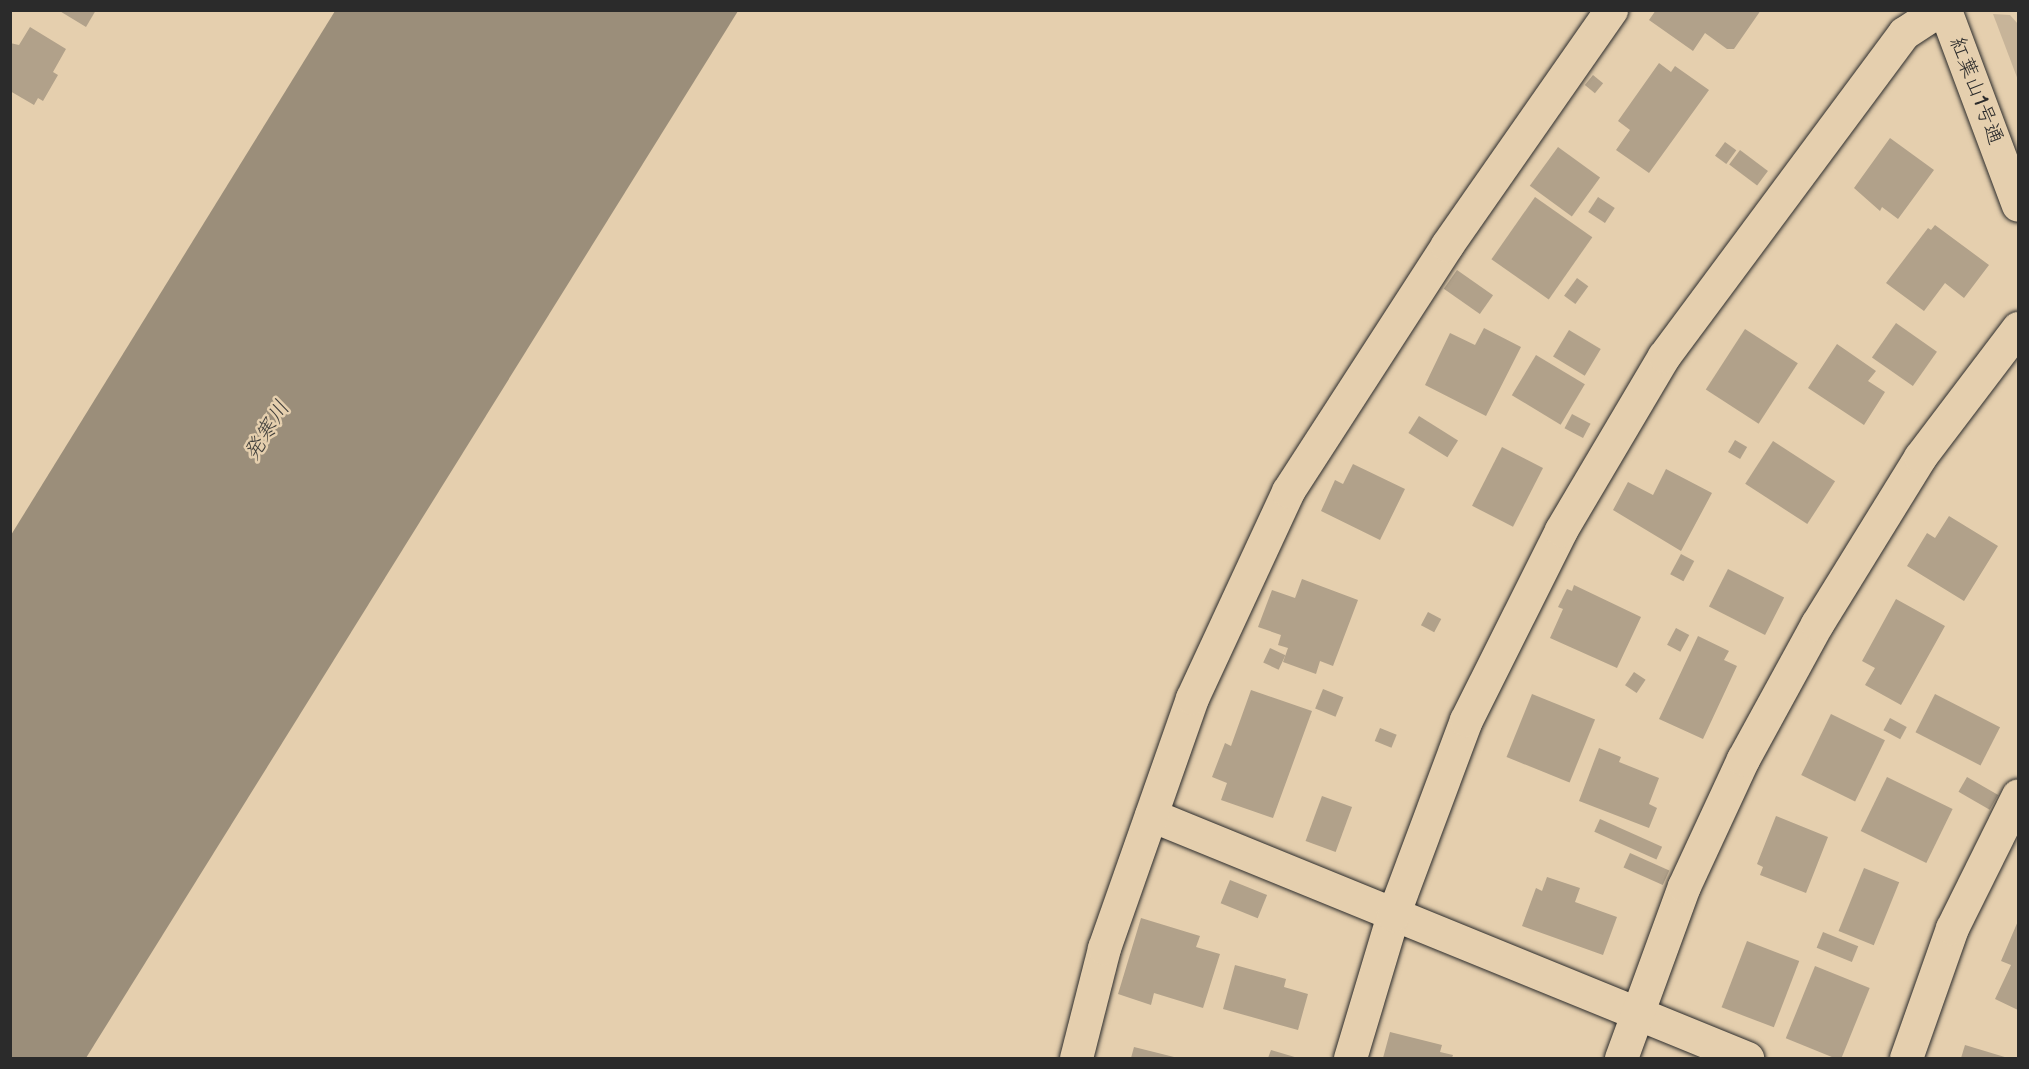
<!DOCTYPE html>
<meta charset="utf-8">
<style>
body{margin:0}
#map{position:relative;width:2029px;height:1069px;overflow:hidden;background:#e5cfae;font-family:"Balsamiq Sans","Klee One",sans-serif}
div>[style]{position:absolute}
.green>*{inset:0;background:#c7b499}
.water>*{inset:0;background:#9b8e7a}
.building>*{inset:0;background:#b1a18a;transform-origin:0 0}
.roads{filter:drop-shadow(0 0 2px #2b2b2b) drop-shadow(0 0 2px #2b2b2b)}
.street>*{height:33px;margin:-16.5px;padding:0 16.5px;transform-origin:16.5px;border-radius:16.5px;background:#e5cfae}
.secondary>*{height:33px;margin:-16.5px;padding:0 16.5px;transform-origin:16.5px;border-radius:16.5px;background:#e5cfae}
span{translate:-50% -50%;white-space:nowrap;text-align:center;line-height:1.15;-webkit-text-stroke:5px #e5cfae;paint-order:stroke}
.street-label{font-size:21px;color:#2b2b2b}
.water-label{font-size:22px;color:#413f3b;font-style:italic}
.frame{position:absolute;inset:0;border:12px solid #2b2b2b;pointer-events:none}
</style>
<div id="map">
<div class="green">
<i style="clip-path:polygon(1993px 14px,2010px 15px,2018px 24px,2018px 80px)"></i>
</div>
<div class="water">
<i style="clip-path:polygon(335px 11px,738px 11px,86px 1058px,11px 1058px,11px 535px)"></i>
</div>
<div class="building">
<i style="clip-path:polygon(58px 10px,96px 10px,86px 27px)"></i>
<i style="clip-path:polygon(1656px 10px,1761px 10px,1734px 49px,1727px 49px,1705px 33px,1693px 51px,1649px 20px)"></i>
<i style="clip-path:polygon(30px 27px,66px 49px,53px 72px,58px 75px,43px 101px,38px 98px,34px 105px,10px 91px,10px 43px,19px 45px)"></i>
<i style="clip-path:polygon(1659px 63px,1671px 72px,1675px 66px,1709px 90px,1649px 173px,1616px 150px,1630px 130px,1618px 121px)"></i>
<i style="left:1593px;top:75px;width:13px;height:13px;rotate:39deg"></i>
<i style="clip-path:polygon(1890px 138px,1934px 170px,1898px 219px,1882px 207px,1880px 211px,1854px 188px)"></i>
<i style="left:1725px;top:142px;width:14px;height:17px;rotate:36deg"></i>
<i style="left:1558px;top:147px;width:52px;height:48px;rotate:36deg"></i>
<i style="left:1740px;top:150px;width:35px;height:18px;rotate:37deg"></i>
<i style="left:1535px;top:197px;width:70px;height:76px;rotate:35deg"></i>
<i style="left:1598px;top:197px;width:20px;height:18px;rotate:33deg"></i>
<i style="clip-path:polygon(1935px 225px,1989px 265px,1964px 298px,1945px 283px,1924px 311px,1886px 283px,1928px 228px,1931px 230px)"></i>
<i style="left:1457px;top:270px;width:44px;height:23px;rotate:35deg"></i>
<i style="left:1577px;top:278px;width:14px;height:22px;rotate:36deg"></i>
<i style="left:1896px;top:323px;width:50px;height:42px;rotate:35deg"></i>
<i style="clip-path:polygon(1484px 328px,1521px 347px,1486px 416px,1425px 385px,1450px 333px,1475px 345px)"></i>
<i style="left:1745px;top:329px;width:63px;height:72px;rotate:33deg"></i>
<i style="left:1569px;top:330px;width:37px;height:31px;rotate:31deg"></i>
<i style="clip-path:polygon(1837px 344px,1876px 371px,1868px 381px,1885px 392px,1864px 425px,1808px 388px)"></i>
<i style="left:1536px;top:355px;width:57px;height:47px;rotate:31deg"></i>
<i style="left:1572px;top:414px;width:21px;height:16px;rotate:28deg"></i>
<i style="left:1419px;top:416px;width:46px;height:20px;rotate:32deg"></i>
<i style="left:1735px;top:440px;width:14px;height:14px;rotate:30deg"></i>
<i style="left:1773px;top:441px;width:74px;height:51px;rotate:33deg"></i>
<i style="left:1502px;top:447px;width:46px;height:66px;rotate:27deg"></i>
<i style="clip-path:polygon(1353px 464px,1405px 489px,1380px 540px,1321px 511px,1335px 480px,1343px 484px)"></i>
<i style="clip-path:polygon(1666px 469px,1712px 493px,1681px 551px,1613px 510px,1628px 482px,1653px 495px)"></i>
<i style="clip-path:polygon(1949px 516px,1998px 546px,1964px 601px,1907px 566px,1927px 533px,1935px 538px)"></i>
<i style="left:1681px;top:554px;width:15px;height:23px;rotate:28deg"></i>
<i style="left:1728px;top:569px;width:63px;height:42px;rotate:27deg"></i>
<i style="clip-path:polygon(1302px 579px,1358px 600px,1333px 666px,1320px 661px,1316px 674px,1283px 662px,1288px 648px,1278px 645px,1281px 635px,1258px 627px,1272px 590px,1295px 598px)"></i>
<i style="clip-path:polygon(1574px 585px,1641px 617px,1617px 668px,1550px 638px,1563px 609px,1558px 607px,1567px 589px,1572px 591px)"></i>
<i style="clip-path:polygon(1896px 599px,1945px 626px,1901px 705px,1865px 685px,1875px 668px,1862px 661px)"></i>
<i style="left:1428px;top:612px;width:15px;height:15px;rotate:28deg"></i>
<i style="left:1676px;top:628px;width:15px;height:19px;rotate:28deg"></i>
<i style="clip-path:polygon(1698px 636px,1729px 651px,1724px 660px,1737px 666px,1703px 739px,1659px 719px)"></i>
<i style="left:1270px;top:648px;width:17px;height:16px;rotate:25deg"></i>
<i style="left:1634px;top:672px;width:14px;height:16px;rotate:34deg"></i>
<i style="left:1323px;top:689px;width:22px;height:21px;rotate:22deg"></i>
<i style="clip-path:polygon(1251px 690px,1312px 711px,1273px 818px,1221px 800px,1227px 783px,1212px 777px,1225px 743px,1231px 746px)"></i>
<i style="left:1532px;top:694px;width:68px;height:68px;rotate:22deg"></i>
<i style="left:1935px;top:694px;width:73px;height:43px;rotate:27deg"></i>
<i style="left:1831px;top:714px;width:60px;height:68px;rotate:26deg"></i>
<i style="left:1890px;top:718px;width:19px;height:14px;rotate:28deg"></i>
<i style="left:1380px;top:728px;width:18px;height:14px;rotate:22deg"></i>
<i style="clip-path:polygon(1599px 748px,1621px 757px,1619px 762px,1659px 778px,1649px 804px,1657px 808px,1649px 828px,1579px 801px)"></i>
<i style="left:1887px;top:777px;width:73px;height:60px;rotate:26deg"></i>
<i style="left:1967px;top:777px;width:36px;height:17px;rotate:30deg"></i>
<i style="left:1322px;top:796px;width:32px;height:48px;rotate:20deg"></i>
<i style="clip-path:polygon(1776px 816px,1828px 837px,1806px 893px,1760px 875px,1763px 867px,1757px 864px)"></i>
<i style="left:1600px;top:819px;width:68px;height:14px;rotate:24deg"></i>
<i style="left:1630px;top:853px;width:43px;height:16px;rotate:24deg"></i>
<i style="left:1864px;top:868px;width:38px;height:68px;rotate:22deg"></i>
<i style="clip-path:polygon(1547px 877px,1580px 888px,1575px 902px,1617px 917px,1603px 955px,1522px 926px,1536px 888px,1542px 891px)"></i>
<i style="left:1230px;top:880px;width:40px;height:25px;rotate:22deg"></i>
<i style="clip-path:polygon(1141px 918px,1200px 936px,1196px 947px,1220px 954px,1203px 1008px,1154px 993px,1151px 1005px,1118px 994px)"></i>
<i style="clip-path:polygon(2018px 921px,2018px 1010px,1995px 999px,2011px 965px,2001px 961px)"></i>
<i style="left:1823px;top:932px;width:38px;height:17px;rotate:22deg"></i>
<i style="left:1747px;top:941px;width:56px;height:71px;rotate:21deg"></i>
<i style="clip-path:polygon(1235px 965px,1286px 979px,1284px 987px,1308px 994px,1298px 1030px,1223px 1009px)"></i>
<i style="left:1815px;top:966px;width:59px;height:78px;rotate:22deg"></i>
<i style="clip-path:polygon(1390px 1032px,1442px 1045px,1440px 1052px,1453px 1055px,1452px 1058px,1383px 1058px)"></i>
<i style="clip-path:polygon(1965px 1045px,2008px 1058px,1961px 1058px)"></i>
<i style="clip-path:polygon(1134px 1047px,1178px 1058px,1131px 1058px)"></i>
<i style="clip-path:polygon(1271px 1050px,1298px 1058px,1268px 1058px)"></i>
</div>
<div class="roads">
<div class="street">
<i style="left:1151px;top:815px;width:644px;rotate:22.18deg"></i>
<i style="left:1076px;top:1058px;width:114px;rotate:-75.7deg"></i>
<i style="left:1104px;top:948px;width:265px;rotate:-70.6deg"></i>
<i style="left:1192px;top:698px;width:228px;rotate:-65.1deg"></i>
<i style="left:1288px;top:491px;width:293px;rotate:-57.1deg"></i>
<i style="left:1447px;top:245px;width:287px;rotate:-55.1deg"></i>
<i style="left:1350px;top:1058px;width:149px;rotate:-73.3deg"></i>
<i style="left:1393px;top:915px;width:208px;rotate:-69.5deg"></i>
<i style="left:1466px;top:720px;width:212px;rotate:-63.4deg"></i>
<i style="left:1561px;top:530px;width:202px;rotate:-59.4deg"></i>
<i style="left:1664px;top:356px;width:402px;rotate:-53.4deg"></i>
<i style="left:1904px;top:33px;width:42px;rotate:-33.3deg"></i>
<i style="left:1621px;top:1058px;width:183px;rotate:-69.9deg"></i>
<i style="left:1684px;top:886px;width:140px;rotate:-65.1deg"></i>
<i style="left:1743px;top:759px;width:154px;rotate:-61.3deg"></i>
<i style="left:1817px;top:624px;width:196px;rotate:-58.3deg"></i>
<i style="left:1920px;top:457px;width:162px;rotate:-52.8deg"></i>
<i style="left:1906px;top:1058px;width:138px;rotate:-70.5deg"></i>
<i style="left:1952px;top:928px;width:148px;rotate:-63.6deg"></i>
</div>
<div class="secondary">
<i style="left:1945px;top:10px;width:208px;rotate:69.5deg"></i>
</div>
</div>
<div class="street-label">
<span style="left:1976px;top:91px;rotate:69deg">紅葉山1号通</span>
</div>
<div class="water-label">
<span style="left:267px;top:431px;rotate:-58deg">発寒川</span>
</div>
<div class="frame"></div>
</div>
